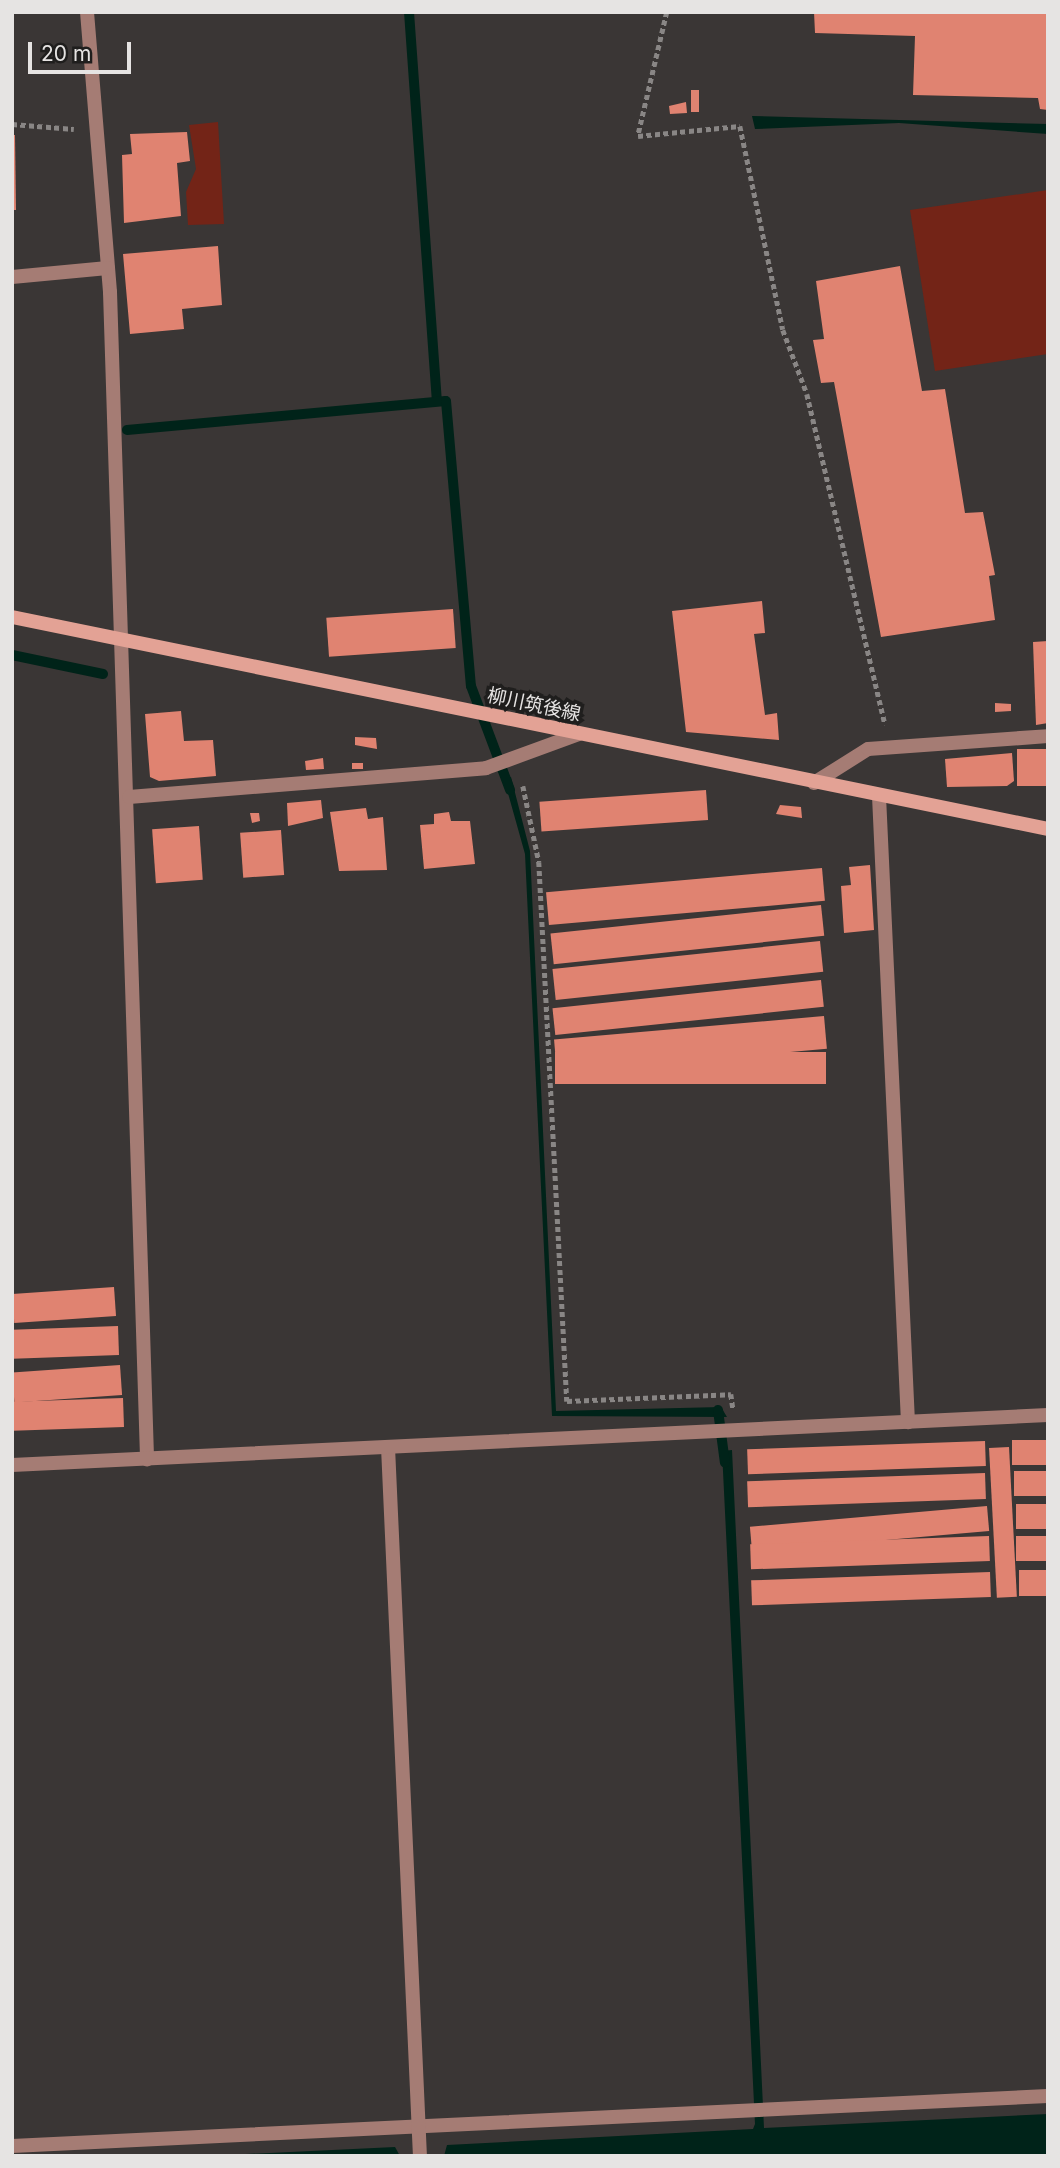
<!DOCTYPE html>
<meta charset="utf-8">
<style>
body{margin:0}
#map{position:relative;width:1060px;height:2168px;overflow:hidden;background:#3a3635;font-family:Inter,"Noto Sans JP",sans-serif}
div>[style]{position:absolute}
.green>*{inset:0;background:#732417}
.water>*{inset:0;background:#002319}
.stream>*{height:10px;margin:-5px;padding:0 5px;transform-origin:5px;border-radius:5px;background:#002319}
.building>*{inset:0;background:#e08371;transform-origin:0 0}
.path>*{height:4.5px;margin-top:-2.25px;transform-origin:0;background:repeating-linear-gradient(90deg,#898685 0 5px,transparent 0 8.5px)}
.service>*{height:14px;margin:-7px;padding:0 7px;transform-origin:7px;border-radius:7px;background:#a57c74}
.minor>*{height:14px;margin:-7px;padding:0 7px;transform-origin:7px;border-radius:7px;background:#a57c74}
.secondary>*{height:14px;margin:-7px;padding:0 7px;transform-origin:7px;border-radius:7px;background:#e3a295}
span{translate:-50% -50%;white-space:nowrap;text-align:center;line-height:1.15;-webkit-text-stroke:7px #1f1e1d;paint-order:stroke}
.street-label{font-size:19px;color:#e6e4e3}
.frame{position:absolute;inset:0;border:14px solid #e6e4e3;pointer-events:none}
.scale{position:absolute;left:28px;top:42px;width:103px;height:32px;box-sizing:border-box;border:4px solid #e6e4e3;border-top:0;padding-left:9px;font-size:21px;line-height:24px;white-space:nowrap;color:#e6e4e3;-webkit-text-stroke:5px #1f1e1d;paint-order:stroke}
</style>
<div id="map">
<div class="green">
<i style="clip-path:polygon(218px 122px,224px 224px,188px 225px,186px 192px,196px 169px,189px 125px)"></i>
<i style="clip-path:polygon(1048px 190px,1048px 354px,935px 371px,910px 210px)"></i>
</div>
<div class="water">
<i style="clip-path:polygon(752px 116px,1048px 124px,1048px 134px,899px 123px,755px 129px)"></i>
<i style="clip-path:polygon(511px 777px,530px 851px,556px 1411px,721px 1407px,727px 1417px,552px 1416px,525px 854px,504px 779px)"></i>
<i style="clip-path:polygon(732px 1450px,764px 2128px,1048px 2114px,1048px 2156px,444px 2156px,447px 2145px,753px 2129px,755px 2124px,722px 1451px)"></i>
<i style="clip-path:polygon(395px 2147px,400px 2156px,204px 2156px)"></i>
</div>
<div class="stream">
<i style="left:409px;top:12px;width:390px;rotate:85.9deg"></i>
<i style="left:127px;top:430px;width:320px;rotate:-5.2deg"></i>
<i style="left:446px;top:401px;width:286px;rotate:85deg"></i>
<i style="left:471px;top:686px;width:111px;rotate:69.4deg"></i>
<i style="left:12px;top:655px;width:93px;rotate:11.8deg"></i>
<i style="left:718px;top:1410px;width:53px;rotate:82.5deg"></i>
</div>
<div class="building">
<i style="clip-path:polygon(814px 12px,1048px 12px,1048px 110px,1040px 109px,1038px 98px,913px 95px,915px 36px,815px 33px)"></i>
<i style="left:691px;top:90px;width:8px;height:22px"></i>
<i style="clip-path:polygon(686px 102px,687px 113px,670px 114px,669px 106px)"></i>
<i style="clip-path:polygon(187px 132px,190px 161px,177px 163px,181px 216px,124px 223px,122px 155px,132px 154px,130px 134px)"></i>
<i style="clip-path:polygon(12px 135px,15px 135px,16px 210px,12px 210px)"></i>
<i style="clip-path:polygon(218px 246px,222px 305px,182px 309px,184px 329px,130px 334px,123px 254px)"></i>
<i style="clip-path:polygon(900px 266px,922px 391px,945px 389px,965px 513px,983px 512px,995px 575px,989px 576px,995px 620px,881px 637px,834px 382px,821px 383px,813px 340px,824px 339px,816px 281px)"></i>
<i style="clip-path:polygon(762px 601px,765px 633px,754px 634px,765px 715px,777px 713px,779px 740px,686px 732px,672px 611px)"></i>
<i style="left:453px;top:609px;width:39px;height:127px;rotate:86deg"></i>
<i style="clip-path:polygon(1048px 641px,1048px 723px,1036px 725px,1033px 642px)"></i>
<i style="clip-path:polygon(995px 703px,1011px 704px,1011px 711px,995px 712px)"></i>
<i style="clip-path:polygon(181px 711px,184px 741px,213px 740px,216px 776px,159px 781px,150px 777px,145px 714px)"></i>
<i style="clip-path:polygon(355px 737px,376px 738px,377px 749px,355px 745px)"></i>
<i style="left:1048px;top:749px;width:37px;height:31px;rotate:90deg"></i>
<i style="clip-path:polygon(1012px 753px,1014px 781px,1007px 786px,947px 787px,945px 759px)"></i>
<i style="clip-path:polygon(323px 758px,324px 769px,306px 770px,305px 761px)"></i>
<i style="left:352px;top:763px;width:11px;height:6px"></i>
<i style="left:706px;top:790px;width:30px;height:167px;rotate:86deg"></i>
<i style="clip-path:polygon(321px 800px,323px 818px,288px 826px,287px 803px)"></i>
<i style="clip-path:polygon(780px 805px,801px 807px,802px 818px,776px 814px)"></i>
<i style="clip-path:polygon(366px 808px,368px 819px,383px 817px,387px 870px,339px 871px,330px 812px)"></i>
<i style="clip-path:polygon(449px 812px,451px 821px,470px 821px,475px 864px,424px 869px,420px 825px,434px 824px,434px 814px)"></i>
<i style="clip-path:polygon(250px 813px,259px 813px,260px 821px,252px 823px)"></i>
<i style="left:199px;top:826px;width:54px;height:47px;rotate:86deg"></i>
<i style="left:281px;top:830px;width:45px;height:41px;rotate:86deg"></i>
<i style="clip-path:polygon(870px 865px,874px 930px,844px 933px,841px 886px,851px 885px,849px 867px)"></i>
<i style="left:822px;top:868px;width:33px;height:277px;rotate:85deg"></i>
<i style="left:821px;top:905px;width:31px;height:272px;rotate:84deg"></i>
<i style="left:820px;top:941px;width:31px;height:269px;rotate:84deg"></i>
<i style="left:821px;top:980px;width:27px;height:270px;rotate:84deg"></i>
<i style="left:824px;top:1016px;width:33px;height:271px;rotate:85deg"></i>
<i style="left:826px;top:1052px;width:32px;height:271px;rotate:90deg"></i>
<i style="left:114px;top:1287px;width:29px;height:102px;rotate:86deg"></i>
<i style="left:118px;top:1326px;width:29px;height:106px;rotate:88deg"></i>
<i style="left:120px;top:1365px;width:30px;height:108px;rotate:86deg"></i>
<i style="left:123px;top:1398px;width:29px;height:111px;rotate:88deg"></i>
<i style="left:1048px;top:1440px;width:25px;height:36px;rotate:90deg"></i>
<i style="left:985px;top:1441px;width:25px;height:238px;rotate:88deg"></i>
<i style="left:1009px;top:1447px;width:150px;height:20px;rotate:87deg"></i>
<i style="left:1048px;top:1471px;width:25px;height:34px;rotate:90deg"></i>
<i style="left:985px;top:1473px;width:26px;height:238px;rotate:88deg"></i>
<i style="left:1048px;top:1504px;width:25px;height:32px;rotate:90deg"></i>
<i style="left:987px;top:1506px;width:25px;height:238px;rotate:85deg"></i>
<i style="left:989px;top:1536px;width:25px;height:239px;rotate:88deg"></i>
<i style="left:1048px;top:1536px;width:25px;height:32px;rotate:90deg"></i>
<i style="left:1048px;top:1570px;width:26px;height:29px;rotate:90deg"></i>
<i style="left:990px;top:1572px;width:25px;height:239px;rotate:88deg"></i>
</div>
<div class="path">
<i style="left:667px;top:12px;width:127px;rotate:103.2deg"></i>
<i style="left:638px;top:136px;width:102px;rotate:-5.6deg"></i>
<i style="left:740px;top:126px;width:208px;rotate:78.1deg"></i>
<i style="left:783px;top:330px;width:68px;rotate:69.4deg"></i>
<i style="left:807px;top:394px;width:340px;rotate:76.7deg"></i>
<i style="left:12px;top:124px;width:62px;rotate:4.6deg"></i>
<i style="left:523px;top:786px;width:78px;rotate:78.1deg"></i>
<i style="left:539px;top:862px;width:540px;rotate:87.03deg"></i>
<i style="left:567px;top:1401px;width:164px;rotate:-2.4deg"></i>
<i style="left:731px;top:1394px;width:14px;rotate:82deg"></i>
</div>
<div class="service">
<i style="left:814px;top:783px;width:64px;rotate:-32.2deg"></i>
<i style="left:868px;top:749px;width:180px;rotate:-4.1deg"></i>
<i style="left:879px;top:796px;width:627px;rotate:87.35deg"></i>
<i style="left:12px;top:2146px;width:1037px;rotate:-2.76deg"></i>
</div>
<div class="minor">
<i style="left:87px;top:12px;width:281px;rotate:85.3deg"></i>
<i style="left:110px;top:292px;width:1168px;rotate:88.18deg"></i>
<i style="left:12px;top:277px;width:96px;rotate:-5.4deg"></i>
<i style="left:129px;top:797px;width:358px;rotate:-4.6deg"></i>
<i style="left:486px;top:768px;width:99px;rotate:-20.1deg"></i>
<i style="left:388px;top:1447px;width:710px;rotate:87.42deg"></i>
<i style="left:12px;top:1465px;width:1037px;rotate:-2.76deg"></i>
</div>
<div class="secondary">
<i style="left:12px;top:617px;width:1057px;rotate:11.56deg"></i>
</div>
<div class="street-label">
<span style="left:534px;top:705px;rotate:12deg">柳川筑後線</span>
</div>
<div class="frame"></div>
<div class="scale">20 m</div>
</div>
